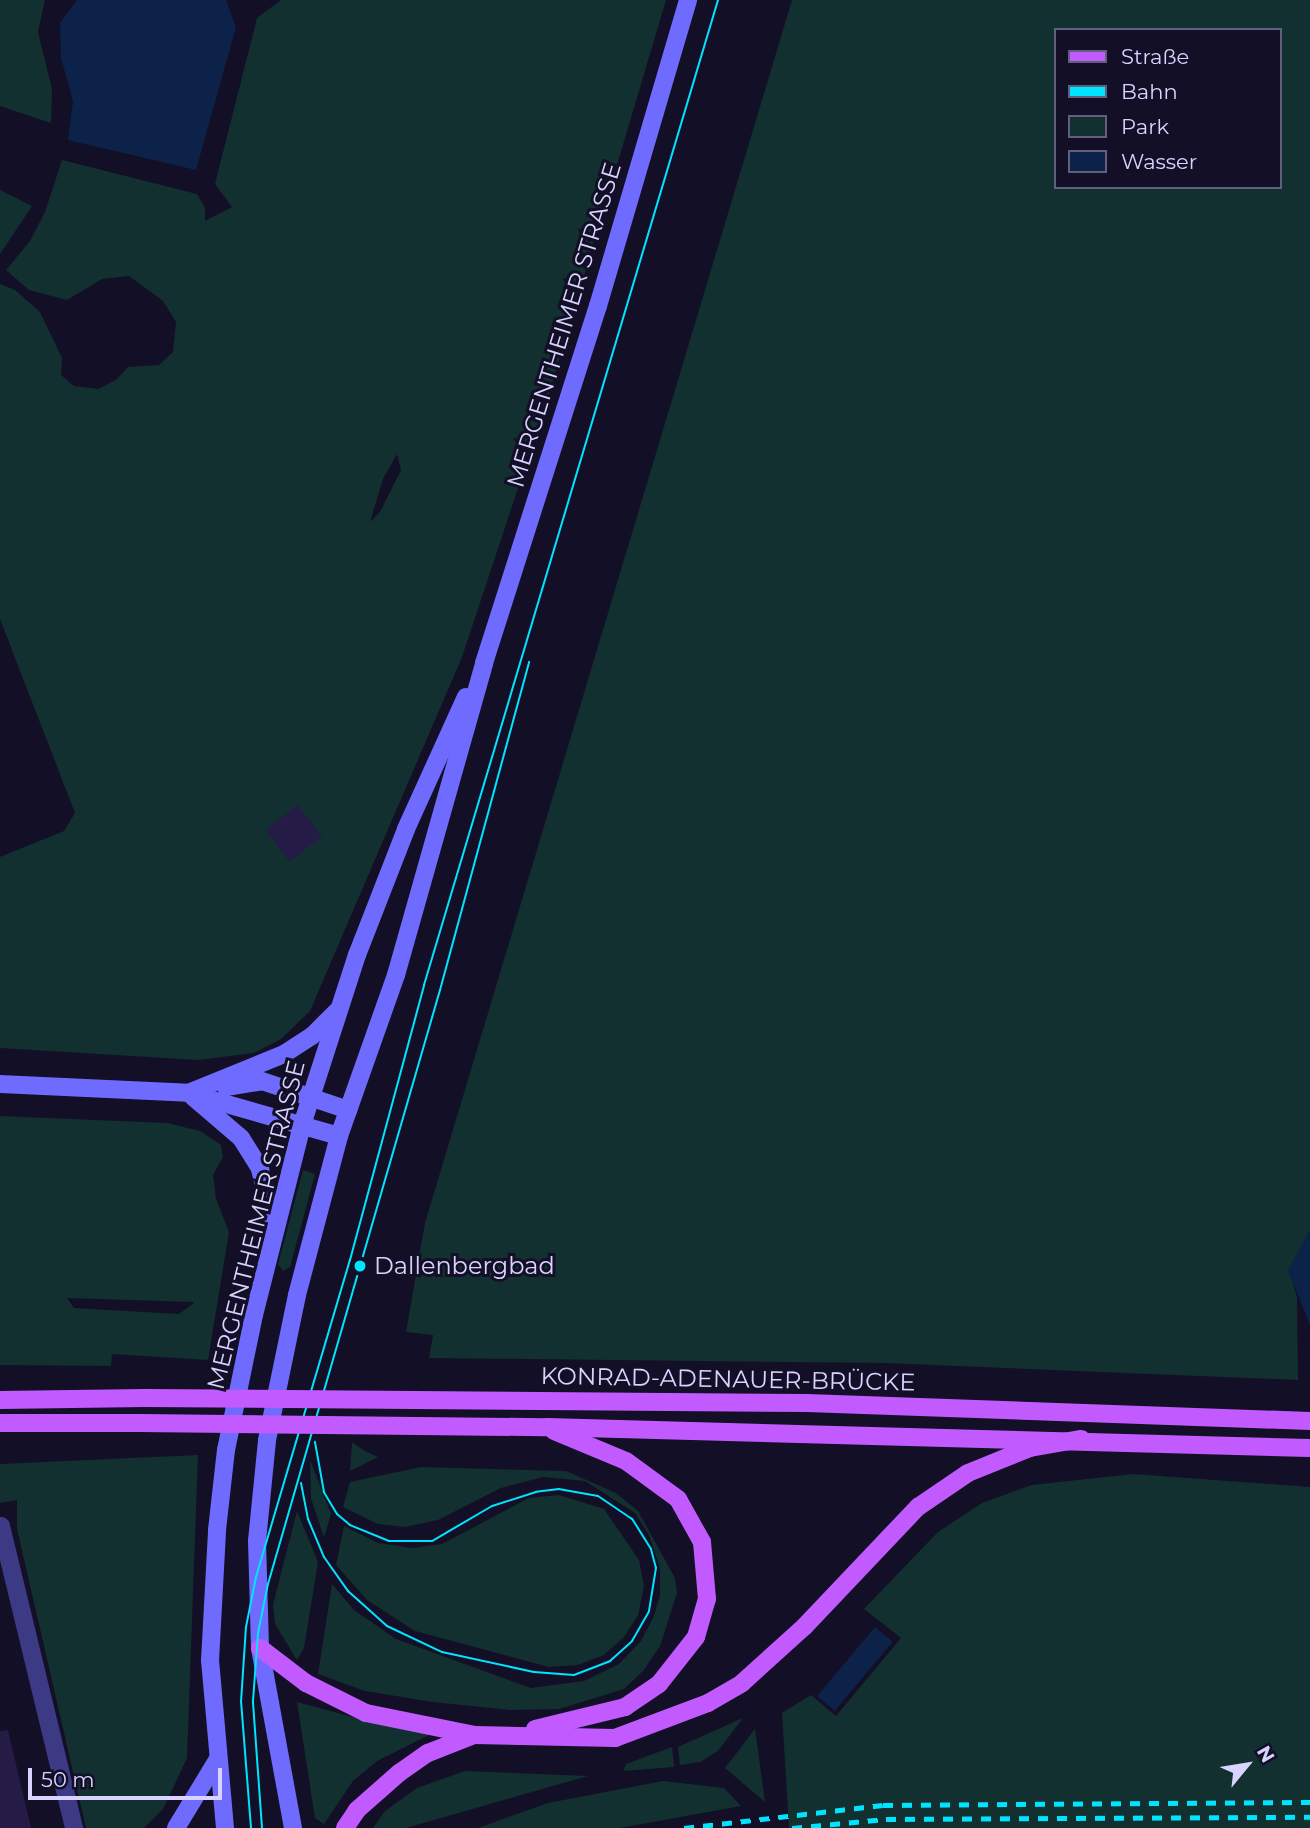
<!DOCTYPE html>
<meta charset="utf-8">
<style>
body{margin:0}
#map{position:relative;width:1310px;height:1828px;overflow:hidden;background:#130f26;font-family:Montserrat,sans-serif}
div>[style]{position:absolute}
.green>*{inset:0;background:#12302f}
.water>*{inset:0;background:#0c2248;transform-origin:0 0}
.building>*{inset:0;background:#241b47;transform-origin:0 0}
.minor>*{height:18px;margin:-9px;padding:0 9px;transform-origin:9px;border-radius:9px;background:#3d3a85}
.secondary>*{height:18px;margin:-9px;padding:0 9px;transform-origin:9px;border-radius:9px;background:#6f6bff}
.primary>*{height:18px;margin:-9px;padding:0 9px;transform-origin:9px;border-radius:9px;background:#c25bff}
.tram>*{height:2px;margin:-1px;padding:0 1px;transform-origin:1px;border-radius:1px;background:#00e5ff}
.rail>*{height:5px;margin-top:-2.5px;transform-origin:0;background:repeating-linear-gradient(90deg,#00e5ff 0 10px,transparent 0 19px)}
.primary-bridge>*{height:18px;margin:-9px;padding:0 9px;transform-origin:9px;border-radius:9px;background:#c25bff}
.dots>*{width:19px;height:19px;translate:-50% -50%;box-sizing:border-box;border:4px solid #130f26;border-radius:50%}
span{translate:-50% -50%;white-space:nowrap;text-align:center;line-height:1.15;-webkit-text-stroke:6px #130f26;paint-order:stroke}
.street-label{font-size:24px;color:#d9d4ff}
.poi-label{font-size:24px;color:#d9d4ff}
.left{translate:0 -50%;text-align:left}
.legend{position:absolute;left:1054px;top:28px;width:228px;height:161px;box-sizing:border-box;background:#130f26;border:2px solid #625e7d;margin:0;padding:9px 12px;list-style:none;font-size:21px;color:#d9d4ff}
.legend li{display:flex;align-items:center;gap:14px;height:35px}
.legend b{width:35px;border:2px solid #625e7d}
.north{position:absolute;left:1212px;top:1730px;width:70px;height:70px;-webkit-text-stroke:5px #130f26;paint-order:stroke;rotate:60deg;font-size:19px;font-weight:700;line-height:28px;text-align:center;color:#d9d4ff}
.north::after{content:'';display:block;margin:auto;width:24px;height:32px;background:#d9d4ff;clip-path:polygon(50% 0,100% 100%,50% 72%,0 100%)}
.scale{position:absolute;left:28px;top:1768px;width:194px;height:32px;box-sizing:border-box;border:4px solid #d9d4ff;border-top:0;padding-left:9px;font-size:21px;line-height:24px;white-space:nowrap;color:#d9d4ff;-webkit-text-stroke:5px #130f26;paint-order:stroke}
</style>
<div id="map">
<div class="green">
<i style="clip-path:polygon(0 0,45px 0,38px 32px,52px 89px,51px 123px,0 106px)"></i>
<i style="clip-path:polygon(evenodd,281px 0,666px 0,545px 407px,462px 657px,310px 1011px,281px 1039px,254px 1053px,198px 1060px,0 1048px,0 857px,64px 831px,75px 813px,0 619px,0 284px,15px 290px,40px 312px,62px 358px,61px 375px,74px 386px,98px 389px,116px 380px,128px 367px,159px 365px,173px 352px,176px 322px,163px 301px,129px 276px,102px 279px,67px 300px,29px 290px,6px 270px,30px 241px,45px 212px,62px 160px,197px 194px,205px 208px,205px 221px,232px 207px,215px 184px,257px 18px,281px 0,397px 454px,401px 470px,380px 512px,370px 522px,383px 479px,397px 454px)"></i>
<i style="clip-path:polygon(evenodd,792px 0,1310px 0,1310px 1230px,1289px 1270px,1297px 1297px,1298px 1380px,885px 1363px,429px 1358px,433px 1335px,406px 1332px,425px 1223px,792px 0,1056px 30px,1280px 30px,1280px 187px,1056px 187px,1056px 30px)"></i>
<i style="clip-path:polygon(0 190px,32px 206px,0 254px)"></i>
<i style="clip-path:polygon(evenodd,0 1116px,167px 1123px,200px 1131px,221px 1145px,223px 1157px,213px 1175px,216px 1199px,229px 1232px,208px 1360px,112px 1354px,111px 1366px,0 1365px,0 1116px,67px 1298px,193px 1302px,194px 1303px,179px 1314px,74px 1308px,67px 1298px)"></i>
<i style="clip-path:polygon(303px 1170px,315px 1174px,290px 1267px,283px 1271px,278px 1264px)"></i>
<i style="clip-path:polygon(352px 1442px,363px 1450px,378px 1457px,350px 1471px)"></i>
<i style="clip-path:polygon(198px 1455px,187px 1758px,163px 1809px,144px 1828px,86px 1828px,17px 1529px,17px 1500px,0 1503px,0 1464px)"></i>
<i style="clip-path:polygon(310px 1460px,331px 1514px,324px 1538px,311px 1498px)"></i>
<i style="clip-path:polygon(421px 1467px,566px 1471px,616px 1493px,638px 1511px,675px 1578px,677px 1593px,660px 1646px,644px 1670px,624px 1689px,559px 1709px,510px 1710px,433px 1702px,365px 1691px,318px 1674px,332px 1584px,354px 1610px,396px 1639px,531px 1688px,584px 1681px,619px 1664px,641px 1641px,654px 1616px,660px 1595px,660px 1568px,649px 1535px,635px 1513px,585px 1481px,543px 1477px,501px 1488px,438px 1520px,405px 1527px,378px 1524px,343px 1507px,350px 1482px)"></i>
<i style="clip-path:polygon(1133px 1474px,1310px 1487px,1310px 1828px,789px 1828px,782px 1713px,811px 1695px,836px 1716px,901px 1638px,864px 1609px,938px 1532px,982px 1503px,1032px 1485px)"></i>
<i style="clip-path:polygon(559px 1495px,604px 1509px,639px 1560px,644px 1586px,638px 1615px,624px 1637px,604px 1655px,578px 1665px,549px 1667px,415px 1631px,367px 1600px,336px 1565px,344px 1526px,378px 1543px,412px 1548px,442px 1544px,529px 1498px)"></i>
<i style="clip-path:polygon(297px 1511px,318px 1562px,304px 1648px,297px 1660px,275px 1624px,273px 1605px)"></i>
<i style="clip-path:polygon(297px 1702px,367px 1721px,435px 1732px,377px 1761px,353px 1781px,324px 1824px,315px 1818px)"></i>
<i style="clip-path:polygon(743px 1718px,718px 1751px,700px 1762px,680px 1765px,678px 1747px)"></i>
<i style="clip-path:polygon(755px 1729px,765px 1802px,725px 1768px)"></i>
<i style="clip-path:polygon(672px 1747px,674px 1767px,623px 1771px,626px 1764px)"></i>
<i style="clip-path:polygon(465px 1771px,588px 1776px,406px 1828px,373px 1828px,385px 1811px,417px 1788px)"></i>
<i style="clip-path:polygon(663px 1781px,724px 1788px,741px 1806px,620px 1828px,478px 1828px,548px 1803px)"></i>
</div>
<div class="water">
<i style="clip-path:polygon(77px 0,226px 0,236px 27px,196px 170px,68px 140px,73px 101px,61px 58px,60px 23px)"></i>
<i style="clip-path:polygon(1310px 1230px,1310px 1325px,1288px 1270px)"></i>
<i style="left:875px;top:1627px;width:23px;height:90px;rotate:40deg"></i>
</div>
<div class="building">
<i style="left:298px;top:805px;width:40px;height:41px;rotate:53deg"></i>
<i style="clip-path:polygon(8px 1730px,31px 1828px,0 1828px,0 1731px)"></i>
</div>
<div class="minor">
<i style="left:1px;top:1526px;width:311px;rotate:76.4deg"></i>
</div>
<div class="secondary">
<i style="left:0;top:1084px;width:188px;rotate:2.7deg"></i>
<i style="left:188px;top:1093px;width:157px;rotate:15.9deg"></i>
<i style="left:226px;top:1087px;width:36px;rotate:-9deg"></i>
<i style="left:262px;top:1081px;width:91px;rotate:18.6deg"></i>
<i style="left:188px;top:1093px;width:104px;rotate:-22.1deg"></i>
<i style="left:284px;top:1054px;width:33px;rotate:-33deg"></i>
<i style="left:312px;top:1036px;width:35px;rotate:-45deg"></i>
<i style="left:193px;top:1097px;width:63px;rotate:40.5deg"></i>
<i style="left:241px;top:1138px;width:36px;rotate:58deg"></i>
<i style="left:260px;top:1169px;width:44px;rotate:76.9deg"></i>
<i style="left:270px;top:1212px;width:17px;rotate:97deg"></i>
<i style="left:176px;top:1828px;width:81px;rotate:-58.7deg"></i>
<i style="left:225px;top:1828px;width:168px;rotate:-95.1deg"></i>
<i style="left:210px;top:1661px;width:131px;rotate:-86.9deg"></i>
<i style="left:217px;top:1530px;width:81px;rotate:-83.6deg"></i>
<i style="left:226px;top:1450px;width:138px;rotate:-78.3deg"></i>
<i style="left:254px;top:1315px;width:196px;rotate:-75.8deg"></i>
<i style="left:302px;top:1125px;width:179px;rotate:-72.1deg"></i>
<i style="left:357px;top:955px;width:135px;rotate:-68.7deg"></i>
<i style="left:406px;top:829px;width:145px;rotate:-65.6deg"></i>
<i style="left:293px;top:1828px;width:183px;rotate:-100.4deg"></i>
<i style="left:260px;top:1648px;width:107px;rotate:-91.6deg"></i>
<i style="left:257px;top:1541px;width:101px;rotate:-84.3deg"></i>
<i style="left:267px;top:1440px;width:148px;rotate:-78.3deg"></i>
<i style="left:297px;top:1295px;width:164px;rotate:-75.2deg"></i>
<i style="left:339px;top:1136px;width:171px;rotate:-70.5deg"></i>
<i style="left:396px;top:975px;width:324px;rotate:-74.2deg"></i>
<i style="left:484px;top:663px;width:375px;rotate:-72.3deg"></i>
<i style="left:598px;top:306px;width:319px;rotate:-73.6deg"></i>
</div>
<div class="primary">
<i style="left:0;top:1400px;width:145px;rotate:-0.8deg"></i>
<i style="left:0;top:1423px;width:139px"></i>
<i style="left:547px;top:1427px;width:763px;rotate:1.58deg"></i>
<i style="left:260px;top:1648px;width:58px;rotate:37.3deg"></i>
<i style="left:306px;top:1683px;width:67px;rotate:26.6deg"></i>
<i style="left:366px;top:1713px;width:110px;rotate:11.5deg"></i>
<i style="left:474px;top:1735px;width:141px;rotate:1.2deg"></i>
<i style="left:615px;top:1738px;width:99px;rotate:-20.6deg"></i>
<i style="left:708px;top:1703px;width:39px;rotate:-30deg"></i>
<i style="left:742px;top:1683px;width:84px;rotate:-42.1deg"></i>
<i style="left:804px;top:1627px;width:166px;rotate:-46.5deg"></i>
<i style="left:918px;top:1507px;width:60px;rotate:-34.2deg"></i>
<i style="left:968px;top:1473px;width:67px;rotate:-22deg"></i>
<i style="left:1030px;top:1448px;width:52px;rotate:-10deg"></i>
<i style="left:535px;top:1729px;width:93px;rotate:-13.7deg"></i>
<i style="left:625px;top:1707px;width:41px;rotate:-34.1deg"></i>
<i style="left:659px;top:1684px;width:60px;rotate:-51.8deg"></i>
<i style="left:696px;top:1637px;width:40px;rotate:-74deg"></i>
<i style="left:707px;top:1599px;width:57px;rotate:-95deg"></i>
<i style="left:702px;top:1542px;width:49px;rotate:-119.2deg"></i>
<i style="left:678px;top:1499px;width:64px;rotate:-143.8deg"></i>
<i style="left:626px;top:1461px;width:78px;rotate:-157.4deg"></i>
<i style="left:345px;top:1828px;width:22px;rotate:-56deg"></i>
<i style="left:357px;top:1810px;width:56px;rotate:-41.4deg"></i>
<i style="left:399px;top:1773px;width:35px;rotate:-35deg"></i>
<i style="left:428px;top:1753px;width:49px;rotate:-21.4deg"></i>
</div>
<div class="tram">
<i style="left:301px;top:1483px;width:37px;rotate:79deg"></i>
<i style="left:308px;top:1519px;width:41px;rotate:67.2deg"></i>
<i style="left:324px;top:1557px;width:42px;rotate:54.8deg"></i>
<i style="left:348px;top:1591px;width:52px;rotate:41.9deg"></i>
<i style="left:387px;top:1626px;width:61px;rotate:25.3deg"></i>
<i style="left:442px;top:1652px;width:94px;rotate:12.3deg"></i>
<i style="left:534px;top:1672px;width:40px;rotate:4.3deg"></i>
<i style="left:574px;top:1675px;width:39px;rotate:-21deg"></i>
<i style="left:610px;top:1661px;width:30px;rotate:-42deg"></i>
<i style="left:632px;top:1641px;width:34px;rotate:-60deg"></i>
<i style="left:649px;top:1611px;width:44px;rotate:-80.8deg"></i>
<i style="left:656px;top:1568px;width:20px;rotate:-105deg"></i>
<i style="left:651px;top:1549px;width:36px;rotate:-122deg"></i>
<i style="left:632px;top:1519px;width:41px;rotate:-145.9deg"></i>
<i style="left:598px;top:1496px;width:40px;rotate:-170deg"></i>
<i style="left:559px;top:1489px;width:23px;rotate:173deg"></i>
<i style="left:536px;top:1492px;width:46px;rotate:162.3deg"></i>
<i style="left:492px;top:1506px;width:69px;rotate:149.7deg"></i>
<i style="left:432px;top:1541px;width:43px;rotate:180deg"></i>
<i style="left:389px;top:1541px;width:42px;rotate:-157.7deg"></i>
<i style="left:350px;top:1525px;width:17px;rotate:-140deg"></i>
<i style="left:337px;top:1514px;width:26px;rotate:-121deg"></i>
<i style="left:324px;top:1492px;width:51px;rotate:-100.2deg"></i>
<i style="left:251px;top:1828px;width:126px;rotate:-94.5deg"></i>
<i style="left:241px;top:1702px;width:75px;rotate:-86.2deg"></i>
<i style="left:246px;top:1627px;width:51px;rotate:-78.7deg"></i>
<i style="left:256px;top:1577px;width:331px;rotate:-73.5deg"></i>
<i style="left:350px;top:1260px;width:285px;rotate:-74.9deg"></i>
<i style="left:424px;top:985px;width:1028px;rotate:-73.38deg"></i>
<i style="left:262px;top:1828px;width:127px;rotate:-94.1deg"></i>
<i style="left:253px;top:1701px;width:68px;rotate:-85.8deg"></i>
<i style="left:258px;top:1633px;width:50px;rotate:-78.5deg"></i>
<i style="left:268px;top:1584px;width:618px;rotate:-73.85deg"></i>
<i style="left:440px;top:990px;width:340px;rotate:-74.8deg"></i>
</div>
<div class="rail">
<i style="left:684px;top:1828px;width:200px;rotate:-6.6deg"></i>
<i style="left:883px;top:1805px;width:427px;rotate:-0.4deg"></i>
<i style="left:792px;top:1828px;width:94px;rotate:-5.5deg"></i>
<i style="left:886px;top:1819px;width:424px;rotate:-0.3deg"></i>
</div>
<div class="primary-bridge">
<i style="left:145px;top:1398px;width:662px;rotate:0.43deg"></i>
<i style="left:807px;top:1403px;width:503px;rotate:2.05deg"></i>
<i style="left:139px;top:1423px;width:408px;rotate:0.6deg"></i>
</div>
<div class="dots">
<i style="left:360px;top:1266px;background:#00e5ff"></i>
</div>
<div class="street-label">
<span style="left:564px;top:325px;rotate:-73deg">MERGENTHEIMER STRASSE</span>
<span style="left:256px;top:1225px;rotate:-76deg">MERGENTHEIMER STRASSE</span>
<span style="left:728px;top:1379px;rotate:1deg">KONRAD-ADENAUER-BRÜCKE</span>
</div>
<div class="poi-label">
<span class="left" style="left:374px;top:1266px">Dallenbergbad</span>
</div>
<ul class="legend">
<li><b style="height:9px;background:#c25bff"></b>Straße</li>
<li><b style="height:9px;background:#00e5ff"></b>Bahn</li>
<li><b style="height:19px;background:#12302f"></b>Park</li>
<li><b style="height:19px;background:#0c2248"></b>Wasser</li>
</ul>
<div class="north">N</div>
<div class="scale">50 m</div>
</div>
